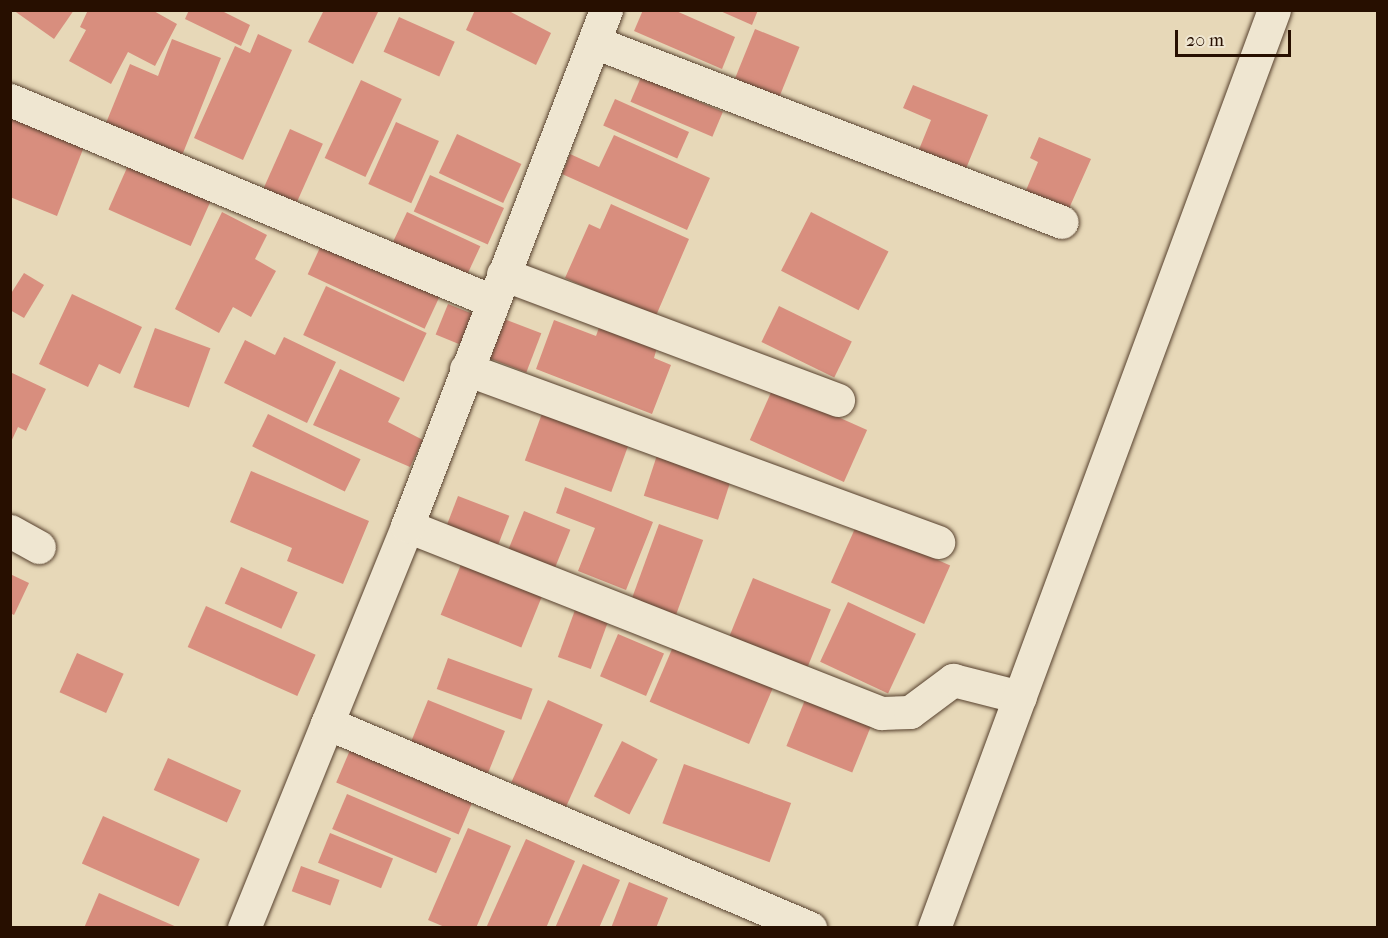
<!DOCTYPE html>
<style>
body{margin:0}
#map{position:relative;width:1388px;height:938px;overflow:hidden;background:#e7d8b8;font-family:"IM FELL French Canon",serif}
div>[style]{position:absolute}
.building>*{inset:0;background:#d88e7e;transform-origin:0 0}
.roads{filter:drop-shadow(0 0 2px #57412e) drop-shadow(0 0 2px #57412e)}
.minor>*{height:33px;margin:-16.5px;padding:0 16.5px;transform-origin:16.5px;border-radius:16.5px;background:#efe6d1}
span{translate:-50% -50%;white-space:nowrap;text-align:center;line-height:1.15;-webkit-text-stroke:5px #efe6d1;paint-order:stroke}
.frame{position:absolute;inset:0;border:12px solid #270f00;pointer-events:none}
.scale{position:absolute;left:1175px;top:30px;width:116px;height:27px;box-sizing:border-box;border:3px solid #270f00;border-top:0;padding-left:8px;font-size:18px;line-height:21px;white-space:nowrap;color:#270f00;-webkit-text-stroke:4px #efe6d1;paint-order:stroke}
</style>
<div id="map">
<div class="building">
<i style="clip-path:polygon(13px 10px,74px 10px,54px 39px)"></i>
<i style="clip-path:polygon(88px 10px,152px 10px,177px 24px,155px 66px,128px 52px,111px 84px,69px 61px,86px 30px,80px 27px)"></i>
<i style="clip-path:polygon(189px 10px,220px 10px,250px 25px,241px 46px,185px 19px)"></i>
<i style="clip-path:polygon(324px 10px,379px 10px,353px 64px,308px 42px)"></i>
<i style="clip-path:polygon(475px 10px,507px 10px,551px 33px,536px 65px,466px 30px)"></i>
<i style="clip-path:polygon(643px 10px,674px 10px,735px 37px,722px 69px,634px 31px)"></i>
<i style="clip-path:polygon(718px 10px,758px 10px,752px 25px)"></i>
<i style="left:399px;top:17px;width:61px;height:38px;rotate:24deg"></i>
<i style="left:755px;top:29px;width:48px;height:55px;rotate:22deg"></i>
<i style="clip-path:polygon(258px 34px,292px 50px,243px 160px,194px 138px,235px 46px,250px 53px)"></i>
<i style="clip-path:polygon(172px 39px,221px 58px,181px 158px,104px 128px,130px 64px,158px 76px)"></i>
<i style="left:641px;top:77px;width:89px;height:27px;rotate:23deg"></i>
<i style="left:361px;top:80px;width:45px;height:86px;rotate:25deg"></i>
<i style="clip-path:polygon(913px 85px,988px 115px,965px 171px,918px 152px,931px 120px,903px 108px)"></i>
<i style="left:615px;top:99px;width:81px;height:29px;rotate:24deg"></i>
<i style="clip-path:polygon(10px 115px,85px 144px,57px 216px,10px 197px)"></i>
<i style="left:396px;top:122px;width:47px;height:68px;rotate:24deg"></i>
<i style="left:290px;top:129px;width:36px;height:72px;rotate:24deg"></i>
<i style="left:457px;top:134px;width:71px;height:43px;rotate:25deg"></i>
<i style="clip-path:polygon(614px 135px,710px 178px,687px 230px,562px 174px,570px 154px,599px 167px)"></i>
<i style="clip-path:polygon(1039px 137px,1091px 159px,1067px 213px,1024px 195px,1038px 162px,1030px 158px)"></i>
<i style="left:130px;top:161px;width:90px;height:53px;rotate:24deg"></i>
<i style="left:430px;top:175px;width:81px;height:40px;rotate:24deg"></i>
<i style="clip-path:polygon(611px 204px,689px 239px,655px 318px,565px 278px,589px 224px,600px 229px)"></i>
<i style="clip-path:polygon(222px 212px,267px 235px,255px 259px,276px 271px,251px 317px,233px 307px,219px 333px,175px 309px)"></i>
<i style="left:407px;top:212px;width:81px;height:37px;rotate:25deg"></i>
<i style="left:811px;top:212px;width:87px;height:66px;rotate:27deg"></i>
<i style="left:325px;top:237px;width:129px;height:41px;rotate:25deg"></i>
<i style="clip-path:polygon(24px 273px,44px 285px,24px 318px,10px 310px,10px 295px)"></i>
<i style="left:326px;top:286px;width:111px;height:54px;rotate:25deg"></i>
<i style="clip-path:polygon(72px 294px,142px 327px,120px 374px,99px 364px,88px 387px,39px 364px)"></i>
<i style="left:448px;top:304px;width:29px;height:33px;rotate:22deg"></i>
<i style="left:779px;top:306px;width:81px;height:40px;rotate:26deg"></i>
<i style="left:504px;top:319px;width:40px;height:42px;rotate:21deg"></i>
<i style="clip-path:polygon(554px 320px,596px 336px,601px 322px,658px 344px,654px 358px,671px 365px,652px 414px,536px 369px)"></i>
<i style="left:155px;top:328px;width:59px;height:63px;rotate:20deg"></i>
<i style="clip-path:polygon(284px 337px,336px 362px,307px 423px,224px 383px,245px 340px,275px 355px)"></i>
<i style="clip-path:polygon(340px 369px,400px 398px,388px 422px,423px 440px,410px 467px,313px 425px)"></i>
<i style="clip-path:polygon(10px 372px,46px 389px,26px 431px,18px 427px,10px 444px)"></i>
<i style="left:773px;top:388px;width:103px;height:57px;rotate:24deg"></i>
<i style="left:544px;top:408px;width:92px;height:56px;rotate:20deg"></i>
<i style="left:268px;top:414px;width:103px;height:36px;rotate:26deg"></i>
<i style="left:658px;top:452px;width:78px;height:46px;rotate:18deg"></i>
<i style="clip-path:polygon(251px 471px,369px 521px,343px 584px,287px 561px,292px 548px,230px 522px)"></i>
<i style="clip-path:polygon(565px 487px,653px 522px,626px 590px,578px 571px,595px 528px,556px 513px)"></i>
<i style="left:458px;top:496px;width:55px;height:38px;rotate:21deg"></i>
<i style="left:524px;top:511px;width:50px;height:50px;rotate:22deg"></i>
<i style="left:659px;top:524px;width:47px;height:86px;rotate:20deg"></i>
<i style="left:857px;top:524px;width:102px;height:64px;rotate:24deg"></i>
<i style="left:462px;top:562px;width:87px;height:57px;rotate:22deg"></i>
<i style="left:241px;top:567px;width:62px;height:40px;rotate:24deg"></i>
<i style="clip-path:polygon(10px 574px,29px 583px,14px 615px,10px 613px)"></i>
<i style="left:753px;top:578px;width:84px;height:67px;rotate:22deg"></i>
<i style="left:848px;top:602px;width:75px;height:66px;rotate:25deg"></i>
<i style="left:206px;top:606px;width:120px;height:45px;rotate:24deg"></i>
<i style="left:575px;top:610px;width:35px;height:50px;rotate:20deg"></i>
<i style="left:618px;top:634px;width:50px;height:46px;rotate:23deg"></i>
<i style="left:675px;top:642px;width:108px;height:65px;rotate:23deg"></i>
<i style="left:77px;top:653px;width:51px;height:43px;rotate:24deg"></i>
<i style="left:448px;top:658px;width:90px;height:33px;rotate:20deg"></i>
<i style="left:807px;top:695px;width:71px;height:55px;rotate:22deg"></i>
<i style="left:428px;top:700px;width:83px;height:50px;rotate:22deg"></i>
<i style="left:548px;top:700px;width:60px;height:90px;rotate:24deg"></i>
<i style="left:622px;top:741px;width:40px;height:62px;rotate:27deg"></i>
<i style="left:353px;top:743px;width:133px;height:43px;rotate:23deg"></i>
<i style="left:168px;top:758px;width:80px;height:35px;rotate:24deg"></i>
<i style="left:684px;top:764px;width:114px;height:63px;rotate:20deg"></i>
<i style="left:347px;top:794px;width:113px;height:38px;rotate:23deg"></i>
<i style="left:103px;top:816px;width:106px;height:52px;rotate:24deg"></i>
<i style="clip-path:polygon(468px 828px,511px 846px,476px 928px,447px 928px,428px 920px)"></i>
<i style="left:330px;top:833px;width:68px;height:32px;rotate:22deg"></i>
<i style="clip-path:polygon(526px 839px,575px 861px,546px 928px,486px 928px)"></i>
<i style="clip-path:polygon(583px 864px,620px 880px,599px 928px,555px 928px)"></i>
<i style="left:301px;top:866px;width:41px;height:27px;rotate:20deg"></i>
<i style="clip-path:polygon(629px 882px,668px 898px,656px 928px,611px 928px)"></i>
<i style="clip-path:polygon(99px 893px,179px 928px,84px 928px)"></i>
</div>
<div class="roads">
<div class="minor">
<i style="left:594px;top:42px;width:501px;rotate:21.04deg"></i>
<i style="left:10px;top:100px;width:522px;rotate:22.64deg"></i>
<i style="left:503px;top:274px;width:358px;rotate:20.6deg"></i>
<i style="left:466px;top:369px;width:503px;rotate:20.13deg"></i>
<i style="left:407px;top:526px;width:510px;rotate:21.53deg"></i>
<i style="left:881px;top:713px;width:29px;rotate:-2deg"></i>
<i style="left:910px;top:712px;width:54px;rotate:-36.7deg"></i>
<i style="left:953px;top:680px;width:69px;rotate:14.2deg"></i>
<i style="left:10px;top:531px;width:33px;rotate:29deg"></i>
<i style="left:327px;top:723px;width:525px;rotate:23deg"></i>
<i style="left:244px;top:928px;width:434px;rotate:-67.9deg"></i>
<i style="left:407px;top:526px;width:553px;rotate:-68.91deg"></i>
<i style="left:934px;top:928px;width:979px;rotate:-69.68deg"></i>
</div>
</div>
<div class="frame"></div>
<div class="scale">20 m</div>
</div>
